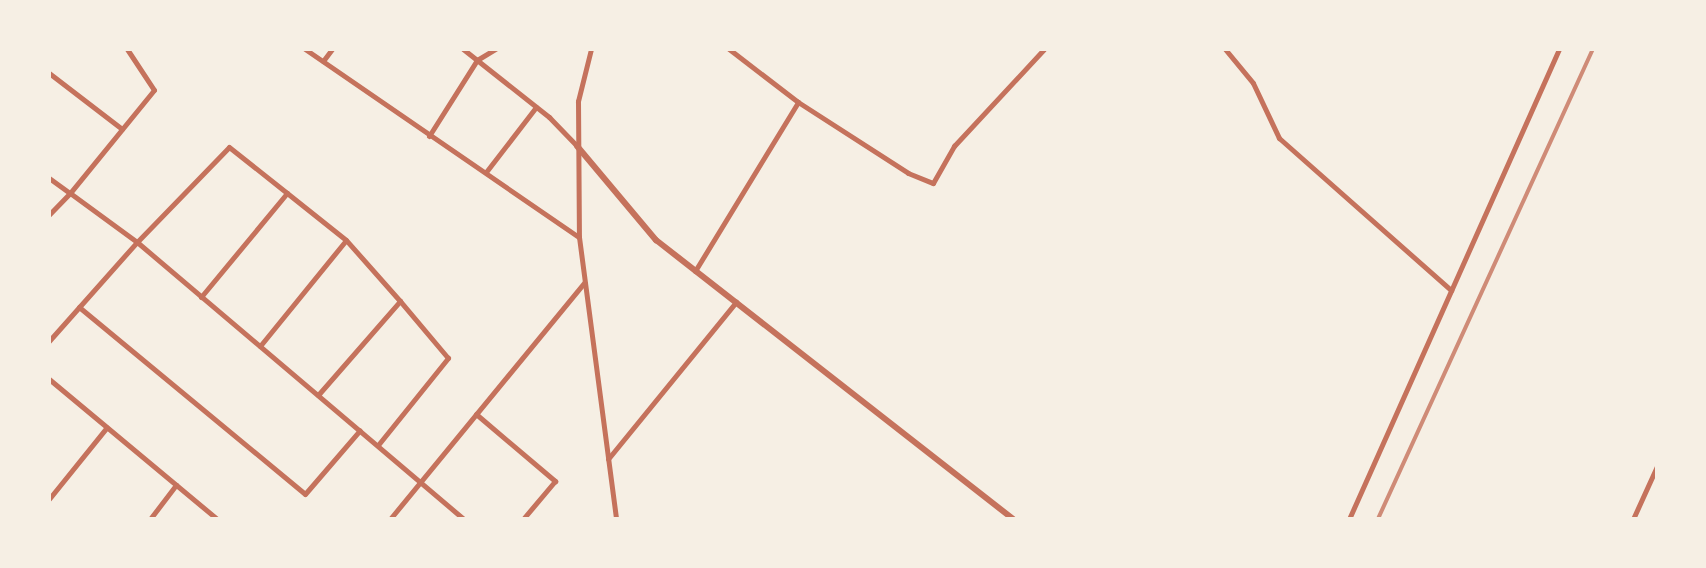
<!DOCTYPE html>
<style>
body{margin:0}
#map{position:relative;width:1706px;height:568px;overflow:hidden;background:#f6efe4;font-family:"Noto Serif",serif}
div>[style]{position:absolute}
.minor>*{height:5px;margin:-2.5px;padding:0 2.5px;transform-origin:2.5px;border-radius:2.5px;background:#c5725c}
.tertiary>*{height:6px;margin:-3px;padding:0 3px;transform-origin:3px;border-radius:3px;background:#c5725c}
.rail>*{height:3.5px;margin:-1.75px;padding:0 1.75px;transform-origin:1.75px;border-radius:1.75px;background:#cf8b77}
span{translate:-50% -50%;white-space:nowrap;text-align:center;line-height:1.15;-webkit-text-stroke:5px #f6efe4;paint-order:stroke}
.frame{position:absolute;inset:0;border:51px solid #f6efe4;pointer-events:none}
</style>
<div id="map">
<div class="minor">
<i style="left:127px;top:49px;width:49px;rotate:56.6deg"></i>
<i style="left:154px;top:90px;width:133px;rotate:129.2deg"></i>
<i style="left:70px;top:193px;width:83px;rotate:36.2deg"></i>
<i style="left:137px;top:242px;width:132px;rotate:-45.9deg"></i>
<i style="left:229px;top:147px;width:74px;rotate:38.4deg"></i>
<i style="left:287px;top:193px;width:135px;rotate:129.6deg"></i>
<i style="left:305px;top:49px;width:332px;rotate:34.5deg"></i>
<i style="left:463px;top:49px;width:110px;rotate:38.3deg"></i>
<i style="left:549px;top:117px;width:40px;rotate:46deg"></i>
<i style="left:591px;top:49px;width:54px;rotate:104deg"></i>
<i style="left:578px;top:101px;width:136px;rotate:89.6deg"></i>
<i style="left:579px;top:237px;width:284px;rotate:82.5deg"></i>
<i style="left:1225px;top:49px;width:44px;rotate:50.5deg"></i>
<i style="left:1253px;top:83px;width:61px;rotate:64.7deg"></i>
<i style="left:1279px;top:138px;width:230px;rotate:41.5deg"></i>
<i style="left:323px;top:61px;width:15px;rotate:-53deg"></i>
<i style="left:49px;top:73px;width:92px;rotate:37.5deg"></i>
<i style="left:798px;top:102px;width:131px;rotate:32.8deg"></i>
<i style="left:908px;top:173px;width:27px;rotate:22deg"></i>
<i style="left:933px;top:183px;width:43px;rotate:-60.4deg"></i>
<i style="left:954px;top:146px;width:132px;rotate:-47.1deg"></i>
<i style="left:429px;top:136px;width:90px;rotate:-57.7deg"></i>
<i style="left:477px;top:60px;width:21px;rotate:-31deg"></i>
<i style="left:486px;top:172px;width:82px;rotate:-52.4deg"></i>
<i style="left:49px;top:178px;width:26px;rotate:36deg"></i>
<i style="left:70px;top:193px;width:30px;rotate:134deg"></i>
<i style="left:695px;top:271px;width:198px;rotate:-58.6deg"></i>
<i style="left:798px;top:102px;width:87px;rotate:-142.5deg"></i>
<i style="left:79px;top:307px;width:293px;rotate:39.6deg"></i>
<i style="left:305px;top:494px;width:84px;rotate:-49.3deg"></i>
<i style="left:49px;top:341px;width:132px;rotate:-48.4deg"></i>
<i style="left:137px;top:242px;width:429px;rotate:40.3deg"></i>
<i style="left:260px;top:346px;width:136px;rotate:-50.9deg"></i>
<i style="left:346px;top:240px;width:75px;rotate:-141.5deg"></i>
<i style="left:49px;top:379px;width:219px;rotate:39.8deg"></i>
<i style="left:318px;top:395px;width:125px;rotate:-48.9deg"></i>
<i style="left:400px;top:301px;width:81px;rotate:-131.5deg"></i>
<i style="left:476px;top:414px;width:104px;rotate:40.3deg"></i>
<i style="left:555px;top:481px;width:50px;rotate:130.1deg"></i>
<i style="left:378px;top:445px;width:112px;rotate:-51.2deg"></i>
<i style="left:448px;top:358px;width:75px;rotate:-130.1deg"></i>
<i style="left:608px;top:459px;width:203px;rotate:-50.8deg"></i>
<i style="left:49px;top:499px;width:92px;rotate:-51.1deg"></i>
<i style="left:150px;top:519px;width:43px;rotate:-52.6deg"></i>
<i style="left:390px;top:519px;width:306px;rotate:-50.6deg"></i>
<i style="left:1349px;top:519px;width:515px;rotate:-65.92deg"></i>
<i style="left:1633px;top:519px;width:58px;rotate:-65.6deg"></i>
</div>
<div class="tertiary">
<i style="left:577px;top:146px;width:123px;rotate:50deg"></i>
<i style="left:656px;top:240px;width:453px;rotate:38deg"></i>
</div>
<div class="rail">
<i style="left:1378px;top:519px;width:517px;rotate:-65.42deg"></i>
</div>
<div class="frame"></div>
</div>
